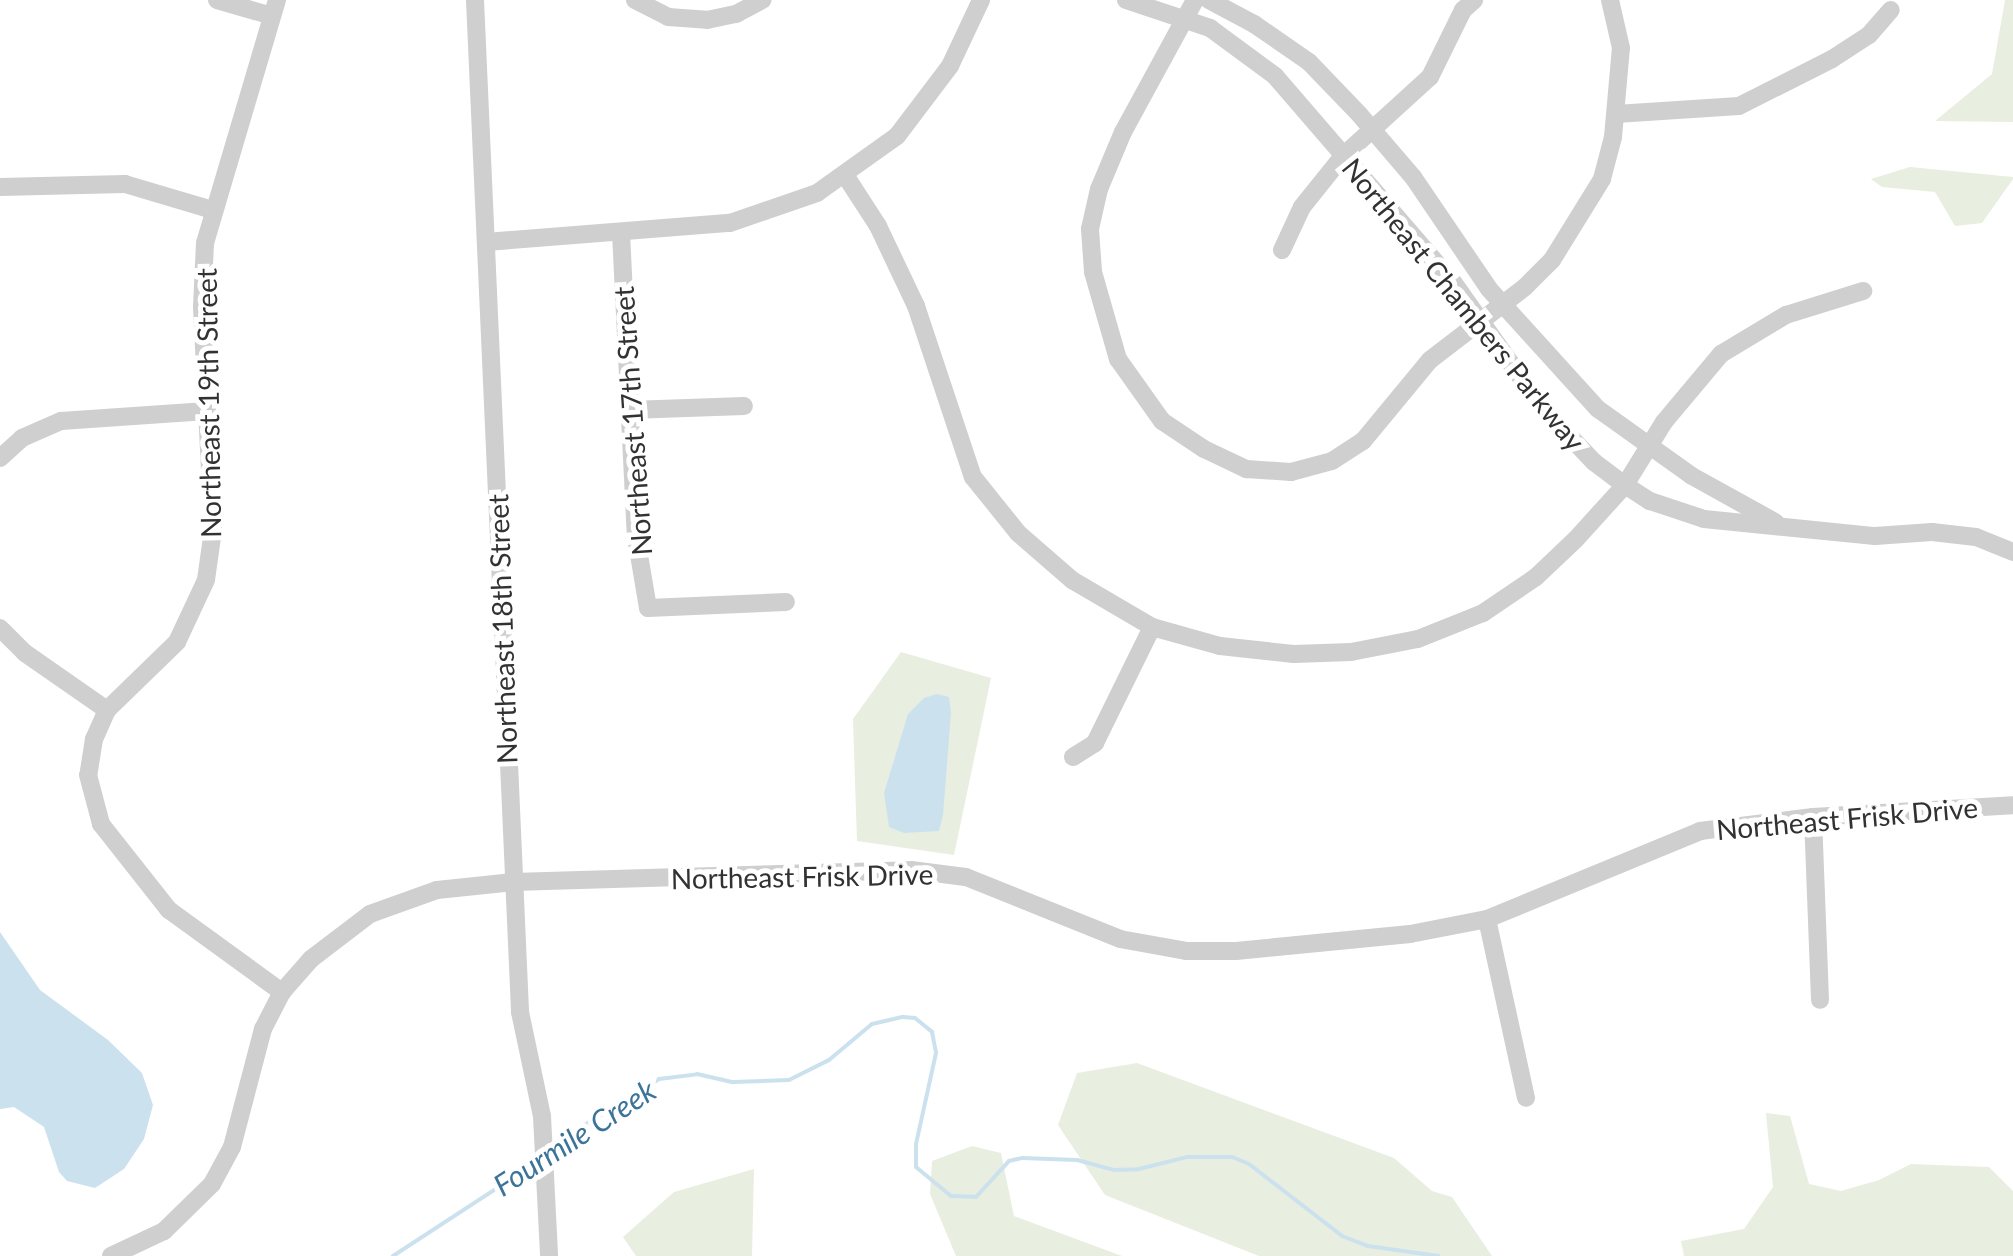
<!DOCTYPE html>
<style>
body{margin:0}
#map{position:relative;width:2013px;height:1256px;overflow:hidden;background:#fff;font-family:Lato,sans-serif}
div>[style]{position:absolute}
.green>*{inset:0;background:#e8eee0}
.water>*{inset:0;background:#cce1ee}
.stream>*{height:4px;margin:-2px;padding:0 2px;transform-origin:2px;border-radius:2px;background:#cce1ee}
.minor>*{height:18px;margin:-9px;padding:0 9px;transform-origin:9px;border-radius:9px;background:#cfcfcf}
span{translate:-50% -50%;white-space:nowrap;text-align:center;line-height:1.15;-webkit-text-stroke:10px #fff;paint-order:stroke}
.street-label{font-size:28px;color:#323232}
.water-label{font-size:30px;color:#3b7498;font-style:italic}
</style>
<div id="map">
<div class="green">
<i style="clip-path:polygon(2005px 0,2013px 0,2013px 122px,1935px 121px,1992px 74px)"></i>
<i style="clip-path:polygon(1910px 167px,2013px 177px,2013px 179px,1982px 223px,1955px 226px,1935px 192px,1882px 187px,1871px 179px)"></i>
<i style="clip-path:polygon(901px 652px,991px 678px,954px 855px,857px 841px,853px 719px)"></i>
<i style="clip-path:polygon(1137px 1063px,1394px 1158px,1432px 1191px,1452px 1197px,1492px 1256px,1259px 1256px,1105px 1195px,1058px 1125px,1077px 1073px)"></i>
<i style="clip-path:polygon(1766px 1113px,1790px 1116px,1809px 1184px,1841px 1191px,1879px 1180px,1911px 1164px,1989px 1167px,2013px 1191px,2013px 1256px,1684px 1256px,1681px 1241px,1744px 1229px,1773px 1187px)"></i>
<i style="clip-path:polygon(972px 1146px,1001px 1153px,1014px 1216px,1122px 1256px,956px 1256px,930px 1194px,932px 1161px)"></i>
<i style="clip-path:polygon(754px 1169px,752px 1256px,636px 1256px,623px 1237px,674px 1192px)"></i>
</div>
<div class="water">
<i style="clip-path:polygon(937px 694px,949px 697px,951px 713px,943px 815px,939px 831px,904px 833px,889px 827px,884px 793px,908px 714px,924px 698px)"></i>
<i style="clip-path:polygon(0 932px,40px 990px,108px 1040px,142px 1073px,153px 1105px,144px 1139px,124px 1169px,95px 1188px,67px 1181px,59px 1172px,44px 1127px,14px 1107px,0 1109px)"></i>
</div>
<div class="stream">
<i style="left:550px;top:1152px;width:42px;rotate:-38.2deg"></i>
<i style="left:583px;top:1126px;width:89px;rotate:-31.7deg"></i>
<i style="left:659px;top:1079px;width:38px;rotate:-7deg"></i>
<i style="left:697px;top:1074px;width:37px;rotate:13deg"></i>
<i style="left:733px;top:1082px;width:56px;rotate:-2deg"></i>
<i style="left:789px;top:1080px;width:45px;rotate:-26.6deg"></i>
<i style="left:829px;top:1060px;width:56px;rotate:-39.9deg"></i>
<i style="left:872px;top:1024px;width:32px;rotate:-13deg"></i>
<i style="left:903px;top:1017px;width:12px;rotate:5deg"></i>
<i style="left:915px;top:1018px;width:22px;rotate:39deg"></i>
<i style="left:932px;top:1032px;width:21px;rotate:79deg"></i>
<i style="left:936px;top:1053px;width:93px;rotate:102.4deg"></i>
<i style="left:916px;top:1144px;width:23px;rotate:90deg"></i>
<i style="left:916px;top:1167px;width:45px;rotate:39.6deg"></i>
<i style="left:951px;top:1196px;width:25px;rotate:2deg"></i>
<i style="left:976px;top:1197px;width:49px;rotate:-47.5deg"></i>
<i style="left:1009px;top:1161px;width:13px;rotate:-13deg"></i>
<i style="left:1022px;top:1158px;width:55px;rotate:2.1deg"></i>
<i style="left:1077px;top:1160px;width:38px;rotate:15deg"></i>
<i style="left:1114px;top:1170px;width:25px;rotate:-2deg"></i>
<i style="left:1139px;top:1169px;width:49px;rotate:-14deg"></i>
<i style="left:1187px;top:1157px;width:45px"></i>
<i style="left:1232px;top:1157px;width:18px;rotate:22deg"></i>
<i style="left:1249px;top:1164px;width:118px;rotate:37.7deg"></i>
<i style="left:1342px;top:1236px;width:28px;rotate:21deg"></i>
<i style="left:1368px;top:1246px;width:71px;rotate:8.1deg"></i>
<i style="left:393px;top:1256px;width:174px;rotate:-33.1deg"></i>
</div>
<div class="minor">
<i style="left:217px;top:0;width:57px;rotate:16.2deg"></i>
<i style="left:277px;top:0;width:253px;rotate:106.5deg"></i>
<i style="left:205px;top:243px;width:64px;rotate:92.7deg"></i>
<i style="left:202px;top:307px;width:223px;rotate:87.2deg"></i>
<i style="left:213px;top:530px;width:50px;rotate:98deg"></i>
<i style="left:206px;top:580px;width:68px;rotate:115.1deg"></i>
<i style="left:177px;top:642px;width:98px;rotate:135.8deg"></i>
<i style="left:107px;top:710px;width:32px;rotate:114deg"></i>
<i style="left:94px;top:739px;width:36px;rotate:99deg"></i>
<i style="left:88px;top:775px;width:51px;rotate:75.1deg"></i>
<i style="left:101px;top:824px;width:110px;rotate:51.7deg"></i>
<i style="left:169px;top:910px;width:140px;rotate:36deg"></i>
<i style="left:475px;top:0;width:1013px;rotate:87.45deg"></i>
<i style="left:520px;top:1012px;width:106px;rotate:78.1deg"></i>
<i style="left:542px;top:1116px;width:140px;rotate:87.1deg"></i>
<i style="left:635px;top:0;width:37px;rotate:27deg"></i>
<i style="left:668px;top:17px;width:39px;rotate:4deg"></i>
<i style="left:707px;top:20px;width:30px;rotate:-12deg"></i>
<i style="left:736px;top:14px;width:30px;rotate:-28deg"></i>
<i style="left:1126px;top:0;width:89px;rotate:18.4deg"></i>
<i style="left:1210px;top:28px;width:81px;rotate:36.4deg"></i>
<i style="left:1275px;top:76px;width:272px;rotate:49.2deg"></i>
<i style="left:1453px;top:282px;width:152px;rotate:54.6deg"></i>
<i style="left:1541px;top:406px;width:77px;rotate:46.6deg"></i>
<i style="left:1594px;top:462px;width:39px;rotate:37deg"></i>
<i style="left:1625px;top:485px;width:30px;rotate:33deg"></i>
<i style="left:1650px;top:501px;width:57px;rotate:18.4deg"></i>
<i style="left:1704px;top:519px;width:172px;rotate:5.7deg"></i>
<i style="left:1875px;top:536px;width:57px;rotate:-4deg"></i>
<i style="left:1932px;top:532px;width:44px;rotate:6.5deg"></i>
<i style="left:1976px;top:537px;width:40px;rotate:22deg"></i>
<i style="left:1195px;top:0;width:150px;rotate:118.6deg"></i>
<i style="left:1123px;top:132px;width:62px;rotate:112.8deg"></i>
<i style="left:1099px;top:189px;width:41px;rotate:102.7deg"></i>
<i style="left:1090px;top:229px;width:43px;rotate:86deg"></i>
<i style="left:1093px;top:272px;width:91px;rotate:74deg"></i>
<i style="left:1118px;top:359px;width:76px;rotate:54.6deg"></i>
<i style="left:1162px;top:421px;width:50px;rotate:33.7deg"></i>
<i style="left:1204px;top:449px;width:47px;rotate:25.5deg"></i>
<i style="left:1246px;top:469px;width:45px;rotate:3.8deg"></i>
<i style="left:1291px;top:472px;width:42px;rotate:-15deg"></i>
<i style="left:1332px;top:461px;width:37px;rotate:-33deg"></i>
<i style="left:1363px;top:441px;width:105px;rotate:-50.4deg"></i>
<i style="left:1430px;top:360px;width:120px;rotate:-37.5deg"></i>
<i style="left:1525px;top:287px;width:38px;rotate:-45deg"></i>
<i style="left:1552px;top:260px;width:95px;rotate:-58.3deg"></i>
<i style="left:1602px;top:179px;width:43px;rotate:-75.3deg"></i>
<i style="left:1613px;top:137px;width:89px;rotate:-84.9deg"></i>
<i style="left:1621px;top:48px;width:49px;rotate:-102.9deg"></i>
<i style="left:1209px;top:0;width:51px;rotate:28.1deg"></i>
<i style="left:1254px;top:24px;width:67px;rotate:34.6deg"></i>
<i style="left:1309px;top:62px;width:72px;rotate:46.1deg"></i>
<i style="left:1359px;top:114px;width:83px;rotate:49.4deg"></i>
<i style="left:1413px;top:177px;width:135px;rotate:55.8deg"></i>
<i style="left:1489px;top:289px;width:162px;rotate:47.8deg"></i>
<i style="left:1598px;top:409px;width:115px;rotate:35.5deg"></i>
<i style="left:1692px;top:476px;width:95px;rotate:29deg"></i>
<i style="left:1616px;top:114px;width:123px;rotate:-3.7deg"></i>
<i style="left:1739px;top:106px;width:104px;rotate:-26.8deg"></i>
<i style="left:1832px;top:59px;width:44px;rotate:-33deg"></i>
<i style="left:1869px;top:35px;width:33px;rotate:-49deg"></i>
<i style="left:845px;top:175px;width:61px;rotate:57.1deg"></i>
<i style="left:878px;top:226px;width:89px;rotate:64.6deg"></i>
<i style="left:916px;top:306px;width:180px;rotate:71.6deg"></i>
<i style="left:973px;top:477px;width:72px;rotate:51.2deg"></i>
<i style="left:1018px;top:533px;width:72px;rotate:41deg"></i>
<i style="left:1072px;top:580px;width:93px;rotate:30.4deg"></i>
<i style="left:1152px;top:627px;width:71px;rotate:15.6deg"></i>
<i style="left:1220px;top:646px;width:74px;rotate:6.2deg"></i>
<i style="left:1294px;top:654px;width:57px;rotate:-2deg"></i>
<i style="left:1351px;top:652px;width:68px;rotate:-11deg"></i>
<i style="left:1418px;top:639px;width:70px;rotate:-21.8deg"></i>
<i style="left:1483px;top:613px;width:64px;rotate:-34.2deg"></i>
<i style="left:1536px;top:577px;width:55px;rotate:-43.5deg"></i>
<i style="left:1576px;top:539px;width:73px;rotate:-47.8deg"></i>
<i style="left:1625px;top:485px;width:74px;rotate:-58.2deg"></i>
<i style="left:1664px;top:422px;width:89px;rotate:-50deg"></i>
<i style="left:1721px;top:354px;width:76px;rotate:-31deg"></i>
<i style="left:1786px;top:315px;width:81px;rotate:-17.3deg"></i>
<i style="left:0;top:187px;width:125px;rotate:-1.4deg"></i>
<i style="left:125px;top:184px;width:91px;rotate:16.6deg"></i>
<i style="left:621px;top:233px;width:304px;rotate:87.2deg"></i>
<i style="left:636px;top:537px;width:72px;rotate:80.4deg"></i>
<i style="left:648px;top:608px;width:138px;rotate:-2.5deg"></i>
<i style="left:486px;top:242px;width:245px;rotate:-4.5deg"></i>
<i style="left:730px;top:223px;width:92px;rotate:-19deg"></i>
<i style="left:817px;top:193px;width:98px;rotate:-35.5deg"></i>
<i style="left:897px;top:136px;width:88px;rotate:-52.9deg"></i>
<i style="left:950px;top:66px;width:73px;rotate:-64.8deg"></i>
<i style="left:1282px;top:250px;width:47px;rotate:-65.1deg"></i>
<i style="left:1302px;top:207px;width:64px;rotate:-51.3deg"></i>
<i style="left:1342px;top:157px;width:119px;rotate:-42.3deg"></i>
<i style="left:1430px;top:77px;width:75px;rotate:-63.8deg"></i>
<i style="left:1463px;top:10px;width:15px;rotate:-42deg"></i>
<i style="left:630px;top:410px;width:114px;rotate:-2deg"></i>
<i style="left:0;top:458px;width:30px;rotate:-42deg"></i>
<i style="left:22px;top:438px;width:43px;rotate:-23.6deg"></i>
<i style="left:61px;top:421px;width:146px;rotate:-3.9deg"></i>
<i style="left:0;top:628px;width:35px;rotate:45deg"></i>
<i style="left:25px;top:653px;width:100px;rotate:34.8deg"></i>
<i style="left:1073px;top:757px;width:26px;rotate:-32deg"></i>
<i style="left:1095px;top:743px;width:129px;rotate:-63.8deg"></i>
<i style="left:1813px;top:817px;width:183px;rotate:87.8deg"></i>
<i style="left:1487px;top:919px;width:183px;rotate:77.7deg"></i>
<i style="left:111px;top:1256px;width:59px;rotate:-25.3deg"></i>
<i style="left:164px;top:1231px;width:67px;rotate:-44.4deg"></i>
<i style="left:212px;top:1184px;width:42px;rotate:-61.6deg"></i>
<i style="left:232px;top:1147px;width:122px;rotate:-75.3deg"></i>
<i style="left:263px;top:1029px;width:42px;rotate:-62.8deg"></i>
<i style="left:282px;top:992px;width:44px;rotate:-48.7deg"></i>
<i style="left:311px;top:959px;width:74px;rotate:-37.3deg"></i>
<i style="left:370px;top:914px;width:71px;rotate:-19.7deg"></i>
<i style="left:437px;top:890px;width:76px;rotate:-6deg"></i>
<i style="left:513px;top:882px;width:398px;rotate:-1.7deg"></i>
<i style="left:911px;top:870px;width:55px;rotate:7.3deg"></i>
<i style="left:966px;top:877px;width:166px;rotate:21.9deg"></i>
<i style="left:1120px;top:939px;width:67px;rotate:10.3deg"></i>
<i style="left:1186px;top:951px;width:50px"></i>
<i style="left:1236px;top:951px;width:175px;rotate:-5.6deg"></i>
<i style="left:1410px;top:934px;width:78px;rotate:-11deg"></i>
<i style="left:1487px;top:919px;width:230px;rotate:-22.4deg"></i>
<i style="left:1700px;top:831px;width:114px;rotate:-7.1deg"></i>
<i style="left:1813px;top:817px;width:200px;rotate:-3.4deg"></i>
</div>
<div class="street-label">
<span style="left:1464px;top:304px;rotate:51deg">Northeast Chambers Parkway</span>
<span style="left:208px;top:403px;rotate:-91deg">Northeast 19th Street</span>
<span style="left:632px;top:421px;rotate:-94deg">Northeast 17th Street</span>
<span style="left:502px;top:629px;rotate:-92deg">Northeast 18th Street</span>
<span style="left:1847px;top:818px;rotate:-5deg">Northeast Frisk Drive</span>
<span style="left:802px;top:876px;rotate:-1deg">Northeast Frisk Drive</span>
</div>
<div class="water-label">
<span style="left:574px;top:1137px;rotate:-33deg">Fourmile Creek</span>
</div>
</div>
